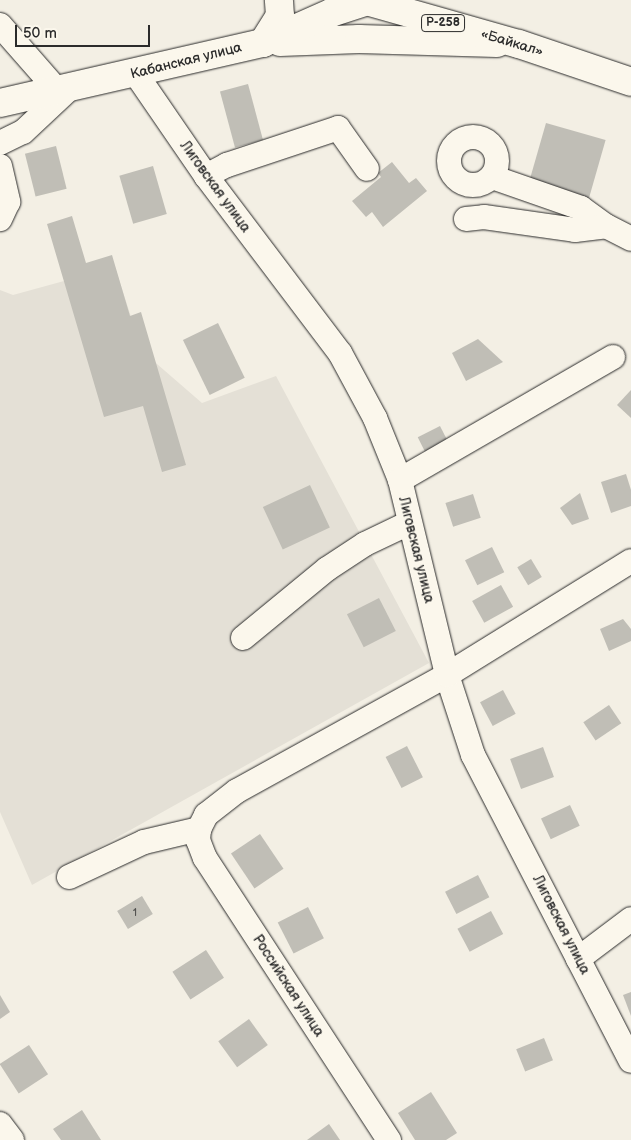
<!DOCTYPE html>
<meta charset="utf-8">
<style>
body{margin:0}
#map{position:relative;width:631px;height:1140px;overflow:hidden;background:#f3efe4;font-family:"Balsamiq Sans",sans-serif}
div>[style]{position:absolute}
.built>*{inset:0;background:#e4e0d6}
.building>*{inset:0;background:#c0beb6;transform-origin:0 0}
.roads{filter:drop-shadow(0 0 1px #2b2b2b) drop-shadow(0 0 1px #2b2b2b)}
.minor>*{height:24px;margin:-12px;padding:0 12px;transform-origin:12px;border-radius:12px;background:#fbf7ec}
.minor>.ring{margin:-12px;padding:0;box-sizing:content-box;background:none;border:24px solid #fbf7ec;border-radius:50%}
.major>*{height:28px;margin:-14px;padding:0 14px;transform-origin:14px;border-radius:14px;background:#fbf7ec}
.highway>*{height:28px;margin:-14px;padding:0 14px;transform-origin:14px;border-radius:14px;background:#fbf7ec}
span{translate:-50% -50%;white-space:nowrap;text-align:center;line-height:1.15;-webkit-text-stroke:5px #fbf7ec;paint-order:stroke}
.number-label{font-size:11px;color:#50504e}
.number-label span{-webkit-text-stroke-width:0}
.shield-label span{padding:1px 4px;background:#fbf7ec;border:1px solid;border-radius:4px;-webkit-text-stroke-width:0}
.shield-label{font-size:12px;color:#2b2b2b;font-weight:700}
.street-label{font-size:14px;color:#2b2b2b}
.scale{position:absolute;left:15px;top:25px;width:135px;height:22px;box-sizing:border-box;border:2px solid #2b2b2b;border-top:0;padding-left:6px;font-size:15px;line-height:18px;white-space:nowrap;color:#2b2b2b;-webkit-text-stroke:4px #fbf7ec;paint-order:stroke}
</style>
<div id="map">
<div class="built">
<i style="clip-path:polygon(115px 267px,142px 351px,202px 403px,276px 376px,429px 663px,32px 885px,0 812px,0 290px,13px 295px)"></i>
</div>
<div class="building">
<i style="left:248px;top:84px;width:58px;height:29px;rotate:75deg"></i>
<i style="left:546px;top:123px;width:62px;height:62px;rotate:16deg"></i>
<i style="left:56px;top:146px;width:44px;height:32px;rotate:76deg"></i>
<i style="clip-path:polygon(392px 162px,409px 183px,416px 178px,427px 191px,383px 227px,372px 212px,366px 217px,352px 201px,381px 177px,378px 173px)"></i>
<i style="left:153px;top:166px;width:50px;height:35px;rotate:74deg"></i>
<i style="clip-path:polygon(72px 216px,86px 263px,112px 255px,130px 316px,141px 312px,186px 465px,162px 472px,143px 406px,104px 417px,47px 224px)"></i>
<i style="left:218px;top:323px;width:61px;height:39px;rotate:64deg"></i>
<i style="clip-path:polygon(478px 339px,503px 362px,466px 381px,452px 353px)"></i>
<i style="clip-path:polygon(631px 390px,631px 418px,617px 405px)"></i>
<i style="left:440px;top:426px;width:27px;height:25px;rotate:63deg"></i>
<i style="clip-path:polygon(626px 474px,631px 490px,631px 506px,611px 513px,601px 482px)"></i>
<i style="left:310px;top:485px;width:47px;height:52px;rotate:65deg"></i>
<i style="clip-path:polygon(580px 493px,589px 519px,572px 525px,560px 508px)"></i>
<i style="left:473px;top:494px;width:25px;height:29px;rotate:72deg"></i>
<i style="left:492px;top:547px;width:28px;height:30px;rotate:64deg"></i>
<i style="left:531px;top:559px;width:21px;height:16px;rotate:59deg"></i>
<i style="left:501px;top:585px;width:25px;height:33px;rotate:61deg"></i>
<i style="left:379px;top:598px;width:37px;height:36px;rotate:63deg"></i>
<i style="clip-path:polygon(623px 619px,631px 629px,631px 641px,609px 651px,600px 629px)"></i>
<i style="left:503px;top:690px;width:27px;height:26px;rotate:62deg"></i>
<i style="left:609px;top:705px;width:22px;height:31px;rotate:56deg"></i>
<i style="left:407px;top:746px;width:35px;height:24px;rotate:63deg"></i>
<i style="left:543px;top:747px;width:32px;height:35px;rotate:70deg"></i>
<i style="left:570px;top:805px;width:23px;height:32px;rotate:65deg"></i>
<i style="left:260px;top:834px;width:42px;height:35px;rotate:56deg"></i>
<i style="left:478px;top:875px;width:25px;height:37px;rotate:63deg"></i>
<i style="left:142px;top:896px;width:21px;height:29px;rotate:59deg"></i>
<i style="left:308px;top:907px;width:35px;height:34px;rotate:63deg"></i>
<i style="left:491px;top:911px;width:26px;height:38px;rotate:62deg"></i>
<i style="left:206px;top:950px;width:33px;height:40px;rotate:57deg"></i>
<i style="clip-path:polygon(631px 992px,631px 1016px,623px 995px)"></i>
<i style="clip-path:polygon(0 995px,10px 1012px,0 1019px)"></i>
<i style="left:249px;top:1019px;width:32px;height:38px;rotate:54deg"></i>
<i style="left:544px;top:1038px;width:24px;height:30px;rotate:68deg"></i>
<i style="left:29px;top:1045px;width:35px;height:35px;rotate:57deg"></i>
<i style="clip-path:polygon(431px 1092px,457px 1133px,446px 1140px,415px 1140px,398px 1113px)"></i>
<i style="clip-path:polygon(82px 1110px,101px 1140px,61px 1140px,53px 1129px)"></i>
<i style="clip-path:polygon(329px 1124px,340px 1140px,307px 1140px)"></i>
</div>
<div class="roads">
<div class="minor">
<i style="left:0;top:25px;width:85px;rotate:48.8deg"></i>
<i style="left:136px;top:74px;width:124px;rotate:55.5deg"></i>
<i style="left:206px;top:176px;width:222px;rotate:52.9deg"></i>
<i style="left:340px;top:353px;width:74px;rotate:61.7deg"></i>
<i style="left:375px;top:418px;width:67px;rotate:68deg"></i>
<i style="left:400px;top:480px;width:201px;rotate:76.4deg"></i>
<i style="left:447px;top:675px;width:84px;rotate:72deg"></i>
<i style="left:473px;top:755px;width:344px;rotate:62.7deg"></i>
<i class="ring" style="left:449px;top:137px;width:24px;height:24px"></i>
<i style="left:0;top:143px;width:25px;rotate:-26deg"></i>
<i style="left:23px;top:132px;width:67px;rotate:-43.2deg"></i>
<i style="left:0;top:166px;width:37px;rotate:77deg"></i>
<i style="left:8px;top:202px;width:19px;rotate:115deg"></i>
<i style="left:206px;top:176px;width:24px;rotate:-28deg"></i>
<i style="left:227px;top:165px;width:117px;rotate:-18.4deg"></i>
<i style="left:338px;top:128px;width:50px;rotate:54.7deg"></i>
<i style="left:492px;top:177px;width:94px;rotate:19.2deg"></i>
<i style="left:581px;top:208px;width:31px;rotate:36deg"></i>
<i style="left:606px;top:226px;width:28px;rotate:27deg"></i>
<i style="left:466px;top:219px;width:18px;rotate:-6deg"></i>
<i style="left:484px;top:217px;width:92px;rotate:8.1deg"></i>
<i style="left:575px;top:230px;width:31px;rotate:-7deg"></i>
<i style="left:400px;top:480px;width:246px;rotate:-30deg"></i>
<i style="left:243px;top:638px;width:109px;rotate:-39.4deg"></i>
<i style="left:327px;top:569px;width:45px;rotate:-33.3deg"></i>
<i style="left:365px;top:544px;width:49px;rotate:-25.5deg"></i>
<i style="left:199px;top:829px;width:11px;rotate:95deg"></i>
<i style="left:198px;top:840px;width:19px;rotate:69deg"></i>
<i style="left:205px;top:858px;width:337px;rotate:56.9deg"></i>
<i style="left:69px;top:877px;width:83px;rotate:-25deg"></i>
<i style="left:144px;top:842px;width:57px;rotate:-13.3deg"></i>
<i style="left:199px;top:829px;width:16px;rotate:-63deg"></i>
<i style="left:206px;top:815px;width:39px;rotate:-38deg"></i>
<i style="left:237px;top:791px;width:240px;rotate:-28.9deg"></i>
<i style="left:447px;top:675px;width:216px;rotate:-31.8deg"></i>
<i style="left:578px;top:959px;width:66px;rotate:-37deg"></i>
<i style="left:0;top:1124px;width:20px;rotate:53deg"></i>
</div>
<div class="major">
<i style="left:280px;top:42px;width:79px;rotate:-2.2deg"></i>
<i style="left:359px;top:39px;width:138px;rotate:1.7deg"></i>
<i style="left:263px;top:43px;width:32px;rotate:-58deg"></i>
<i style="left:280px;top:16px;width:16px;rotate:-94deg"></i>
<i style="left:0;top:103px;width:270px;rotate:-12.9deg"></i>
<i style="left:263px;top:43px;width:74px;rotate:-23.8deg"></i>
<i style="left:331px;top:13px;width:38px;rotate:-18deg"></i>
</div>
<div class="highway">
<i style="left:363px;top:0;width:162px;rotate:15.8deg"></i>
<i style="left:519px;top:44px;width:118px;rotate:18.7deg"></i>
</div>
</div>
<div class="number-label">
<span style="left:135px;top:913px">1</span>
</div>
<div class="shield-label">
<span style="left:443px;top:23px">Р-258</span>
</div>
<div class="street-label">
<span style="left:512px;top:43px;rotate:17deg">«Байкал»</span>
<span style="left:186px;top:61px;rotate:-14deg">Кабанская улица</span>
<span style="left:215px;top:187px;rotate:54deg">Лиговская улица</span>
<span style="left:416px;top:550px;rotate:76deg">Лиговская улица</span>
<span style="left:561px;top:925px;rotate:63deg">Лиговская улица</span>
<span style="left:288px;top:986px;rotate:57deg">Российская улица</span>
</div>
<div class="scale">50 m</div>
</div>
